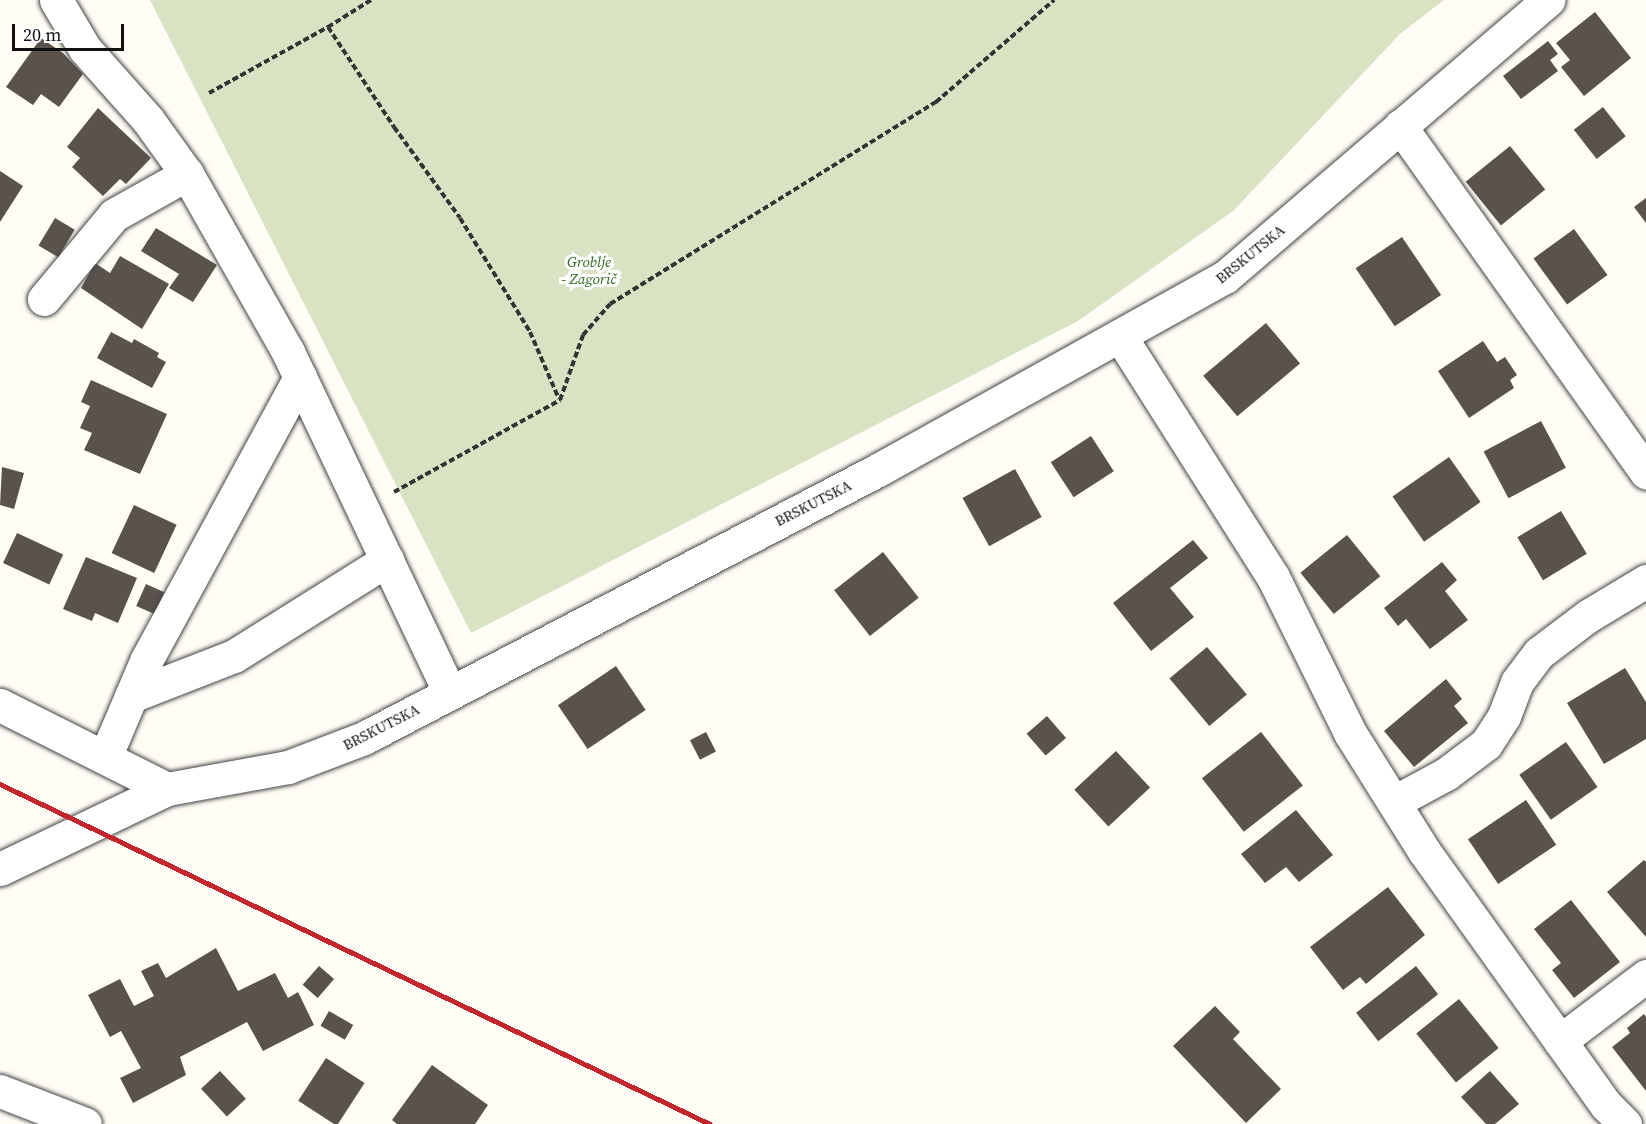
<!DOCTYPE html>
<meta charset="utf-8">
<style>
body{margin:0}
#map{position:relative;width:1646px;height:1124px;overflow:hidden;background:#fffdf5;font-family:"Source Serif 4",serif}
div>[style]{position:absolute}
.cemetery>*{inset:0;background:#d9e3c4}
.building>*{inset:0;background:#5a524d;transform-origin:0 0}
.path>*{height:4px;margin-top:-2px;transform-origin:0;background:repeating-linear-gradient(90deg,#333 0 6px,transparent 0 9px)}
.roads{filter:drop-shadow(0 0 2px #444) drop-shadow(0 0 2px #444)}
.minor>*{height:33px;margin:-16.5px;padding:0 16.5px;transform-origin:16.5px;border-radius:16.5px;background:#fff}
.rail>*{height:4.5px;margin:-2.25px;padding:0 2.25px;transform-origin:2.25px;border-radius:2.25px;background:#c4262e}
span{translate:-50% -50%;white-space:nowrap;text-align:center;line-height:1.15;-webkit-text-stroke:6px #fff;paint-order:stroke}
.street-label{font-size:15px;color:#111}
.park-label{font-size:15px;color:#2f6b1f;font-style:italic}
.scale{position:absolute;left:12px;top:24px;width:112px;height:27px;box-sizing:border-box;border:3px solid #111;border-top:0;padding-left:8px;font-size:18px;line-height:21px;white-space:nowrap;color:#111;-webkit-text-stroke:4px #fff;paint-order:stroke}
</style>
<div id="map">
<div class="cemetery">
<i style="clip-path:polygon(150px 0,1444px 0,1400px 34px,1233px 211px,1078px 321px,471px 633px)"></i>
</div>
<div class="building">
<i style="clip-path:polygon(1595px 12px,1631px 58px,1584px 96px,1561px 67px,1570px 60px,1556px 43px)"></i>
<i style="clip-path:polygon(41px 38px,63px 53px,83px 74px,59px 107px,41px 94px,33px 105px,6px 87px)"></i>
<i style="clip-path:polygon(1548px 41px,1558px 54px,1550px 60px,1558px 71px,1521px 99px,1503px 76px)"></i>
<i style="left:1603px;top:107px;width:37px;height:37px;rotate:52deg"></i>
<i style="clip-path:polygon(98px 108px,151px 158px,126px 184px,120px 179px,103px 196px,72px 167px,80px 158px,67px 147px)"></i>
<i style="left:1510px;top:146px;width:56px;height:57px;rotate:51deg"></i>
<i style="clip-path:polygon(0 171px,23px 186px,0 222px)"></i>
<i style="clip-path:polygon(1646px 198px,1646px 223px,1634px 207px)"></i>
<i style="left:55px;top:218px;width:23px;height:32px;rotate:31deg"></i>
<i style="clip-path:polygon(156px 228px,217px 265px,193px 302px,169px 288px,179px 274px,141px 251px)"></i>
<i style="left:1574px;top:229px;width:57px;height:50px;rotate:54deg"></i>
<i style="left:1402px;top:237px;width:70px;height:56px;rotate:56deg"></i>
<i style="clip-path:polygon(120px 256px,169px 284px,142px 329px,81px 288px,95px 263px,110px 273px)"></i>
<i style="left:1266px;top:323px;width:53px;height:82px;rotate:50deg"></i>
<i style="clip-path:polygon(111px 332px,132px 343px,134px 339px,159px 353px,157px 357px,166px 362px,152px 388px,97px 358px)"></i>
<i style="clip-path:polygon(1483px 341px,1497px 362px,1505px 357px,1517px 375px,1510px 380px,1514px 388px,1469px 418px,1438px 371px)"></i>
<i style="clip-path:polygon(91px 380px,167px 414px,140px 474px,84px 450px,92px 433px,80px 428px,90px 406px,81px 402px)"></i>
<i style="left:1541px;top:421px;width:53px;height:65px;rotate:62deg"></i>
<i style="left:1091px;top:436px;width:42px;height:48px;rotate:57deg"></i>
<i style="left:1449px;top:457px;width:55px;height:69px;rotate:55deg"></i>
<i style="clip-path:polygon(2px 467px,24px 473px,14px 509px,0 505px)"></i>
<i style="left:1015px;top:469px;width:55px;height:60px;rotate:61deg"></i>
<i style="left:134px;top:505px;width:47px;height:53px;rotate:25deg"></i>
<i style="left:1561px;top:511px;width:50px;height:51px;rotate:59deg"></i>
<i style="left:17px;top:533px;width:51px;height:33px;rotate:25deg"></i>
<i style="left:1347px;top:535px;width:53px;height:60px;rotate:51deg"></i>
<i style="clip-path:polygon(1193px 540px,1208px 558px,1170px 588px,1194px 617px,1151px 651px,1113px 603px)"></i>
<i style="left:883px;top:552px;width:58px;height:62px;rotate:52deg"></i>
<i style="clip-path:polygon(86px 557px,137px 578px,118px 623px,95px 613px,92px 621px,63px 609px)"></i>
<i style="clip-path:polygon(1442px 562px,1457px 580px,1445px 591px,1468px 620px,1430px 649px,1406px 619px,1398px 626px,1384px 608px)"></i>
<i style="left:146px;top:584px;width:20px;height:24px;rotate:24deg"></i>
<i style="left:1207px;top:647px;width:62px;height:49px;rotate:50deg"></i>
<i style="left:616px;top:666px;width:53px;height:70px;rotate:56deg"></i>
<i style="clip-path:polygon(1625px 668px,1646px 702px,1646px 739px,1604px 764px,1567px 703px)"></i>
<i style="clip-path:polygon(1446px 679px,1462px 699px,1454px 706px,1468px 723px,1414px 767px,1384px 731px)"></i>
<i style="left:1047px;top:716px;width:29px;height:27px;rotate:49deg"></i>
<i style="left:706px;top:732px;width:22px;height:18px;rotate:63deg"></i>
<i style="left:1261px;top:732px;width:68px;height:75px;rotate:52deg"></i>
<i style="left:1566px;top:742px;width:55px;height:57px;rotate:55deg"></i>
<i style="left:1116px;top:751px;width:50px;height:57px;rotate:47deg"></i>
<i style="left:1526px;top:800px;width:54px;height:70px;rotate:56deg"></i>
<i style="clip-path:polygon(1296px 810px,1333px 855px,1299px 882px,1286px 867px,1265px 883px,1241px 854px)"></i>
<i style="clip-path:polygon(1644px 860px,1646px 862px,1646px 937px,1607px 892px)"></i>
<i style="clip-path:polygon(1388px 887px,1425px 935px,1366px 984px,1360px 977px,1343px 990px,1310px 947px)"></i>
<i style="clip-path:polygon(1571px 900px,1620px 962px,1574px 998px,1552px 970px,1561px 963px,1534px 929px)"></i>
<i style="clip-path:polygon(216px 948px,238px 991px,275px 973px,288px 998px,298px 992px,314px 1025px,263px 1051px,247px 1022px,180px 1057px,186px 1075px,133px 1103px,120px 1078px,141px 1068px,121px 1031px,110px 1037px,88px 995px,120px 979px,134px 1006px,154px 996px,141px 971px,158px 963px,166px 978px)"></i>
<i style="left:319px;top:966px;width:20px;height:25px;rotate:41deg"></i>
<i style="left:1416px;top:966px;width:36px;height:76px;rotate:52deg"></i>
<i style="left:1459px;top:999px;width:63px;height:55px;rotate:51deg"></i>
<i style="clip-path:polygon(1215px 1006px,1240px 1032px,1233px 1039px,1281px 1089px,1246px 1123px,1173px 1046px)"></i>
<i style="left:329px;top:1011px;width:28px;height:17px;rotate:30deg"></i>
<i style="clip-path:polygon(1644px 1014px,1646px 1017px,1646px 1091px,1612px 1047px,1630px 1033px,1627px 1028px)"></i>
<i style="left:326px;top:1058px;width:46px;height:51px;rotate:33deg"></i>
<i style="clip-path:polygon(432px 1065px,488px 1105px,475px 1124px,397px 1124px,392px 1120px)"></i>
<i style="left:220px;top:1071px;width:38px;height:26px;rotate:47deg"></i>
<i style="clip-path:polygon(1490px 1071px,1519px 1104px,1495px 1124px,1486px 1124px,1461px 1097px)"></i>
</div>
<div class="path">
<i style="left:371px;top:0;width:51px;rotate:147.9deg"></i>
<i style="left:328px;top:27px;width:120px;rotate:56.6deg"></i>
<i style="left:394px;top:127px;width:112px;rotate:54deg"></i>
<i style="left:460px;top:218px;width:134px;rotate:58.4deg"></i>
<i style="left:530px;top:332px;width:73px;rotate:66.6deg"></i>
<i style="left:209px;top:93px;width:136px;rotate:-29deg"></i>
<i style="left:394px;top:492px;width:190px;rotate:-29deg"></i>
<i style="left:560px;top:400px;width:69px;rotate:-70.5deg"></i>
<i style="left:583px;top:335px;width:41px;rotate:-48.9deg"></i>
<i style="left:610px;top:304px;width:384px;rotate:-31.8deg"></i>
<i style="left:936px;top:102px;width:156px;rotate:-40.8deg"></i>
</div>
<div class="roads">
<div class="minor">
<i style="left:56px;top:0;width:57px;rotate:59.4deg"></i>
<i style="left:85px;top:49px;width:95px;rotate:48.4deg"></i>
<i style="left:148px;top:120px;width:67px;rotate:54.2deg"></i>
<i style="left:187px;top:174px;width:205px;rotate:60.4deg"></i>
<i style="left:288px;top:352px;width:375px;rotate:64.6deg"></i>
<i style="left:1400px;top:126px;width:425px;rotate:54.6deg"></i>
<i style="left:44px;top:299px;width:109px;rotate:-50.2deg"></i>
<i style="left:114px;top:215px;width:84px;rotate:-29.3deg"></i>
<i style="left:1120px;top:336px;width:285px;rotate:57.6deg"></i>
<i style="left:1273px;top:577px;width:174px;rotate:63.7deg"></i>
<i style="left:1350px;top:733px;width:139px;rotate:57.9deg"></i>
<i style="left:1424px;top:851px;width:312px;rotate:54.4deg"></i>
<i style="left:1606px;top:1105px;width:27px;rotate:45deg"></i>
<i style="left:131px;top:696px;width:110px;rotate:-21.2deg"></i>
<i style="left:234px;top:656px;width:181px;rotate:-32.1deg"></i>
<i style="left:0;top:705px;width:187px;rotate:26.7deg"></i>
<i style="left:106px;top:755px;width:104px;rotate:-66.9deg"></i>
<i style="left:147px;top:659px;width:321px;rotate:-61.5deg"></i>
<i style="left:1394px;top:802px;width:59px;rotate:-28.3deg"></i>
<i style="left:1446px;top:774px;width:50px;rotate:-36.9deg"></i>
<i style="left:1486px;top:744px;width:33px;rotate:-57deg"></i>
<i style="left:1504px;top:716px;width:36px;rotate:-69deg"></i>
<i style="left:1517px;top:682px;width:36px;rotate:-53deg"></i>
<i style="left:1539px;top:653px;width:61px;rotate:-37.1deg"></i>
<i style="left:1588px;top:616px;width:68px;rotate:-31.1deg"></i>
<i style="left:0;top:869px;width:185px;rotate:-25.6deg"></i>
<i style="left:167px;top:789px;width:123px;rotate:-10.3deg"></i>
<i style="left:288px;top:767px;width:81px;rotate:-20.9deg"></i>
<i style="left:364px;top:738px;width:580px;rotate:-27.54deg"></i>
<i style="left:878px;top:470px;width:397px;rotate:-29.1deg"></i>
<i style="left:1225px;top:277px;width:426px;rotate:-40.6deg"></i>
<i style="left:1560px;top:1041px;width:108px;rotate:-37.1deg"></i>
<i style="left:0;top:1091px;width:91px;rotate:21.2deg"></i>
</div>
</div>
<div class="rail">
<i style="left:0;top:784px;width:787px;rotate:25.59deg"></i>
</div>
<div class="street-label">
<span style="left:1250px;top:254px;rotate:-39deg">BRSKUTSKA</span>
<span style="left:813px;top:503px;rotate:-27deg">BRSKUTSKA</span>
<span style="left:381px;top:727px;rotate:-27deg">BRSKUTSKA</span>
</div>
<div class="park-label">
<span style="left:589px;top:270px">Groblje<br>- Zagorič</span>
</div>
<div class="scale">20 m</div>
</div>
